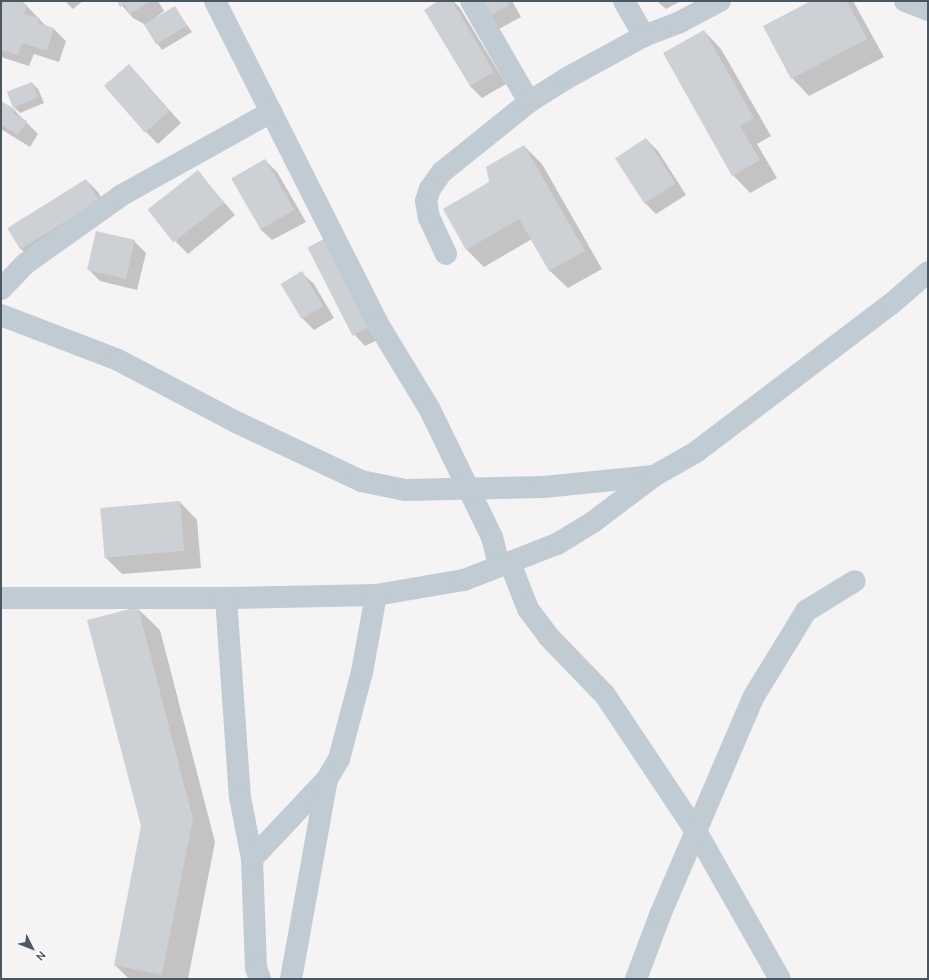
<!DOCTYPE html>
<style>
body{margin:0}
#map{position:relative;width:929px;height:980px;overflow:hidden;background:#f5f3f3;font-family:Ubuntu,sans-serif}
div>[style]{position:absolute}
.shadow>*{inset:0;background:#0003}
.building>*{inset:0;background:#cdd0d5;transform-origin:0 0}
.minor>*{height:22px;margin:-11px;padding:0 11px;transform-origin:11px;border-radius:11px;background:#c0cbd3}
span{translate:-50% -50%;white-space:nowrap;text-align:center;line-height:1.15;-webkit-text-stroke:4px #fff;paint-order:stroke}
.frame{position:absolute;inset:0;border:2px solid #495762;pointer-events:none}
.north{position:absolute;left:12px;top:928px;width:40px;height:40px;-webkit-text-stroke:3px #fff;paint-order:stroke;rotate:132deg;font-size:11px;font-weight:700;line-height:16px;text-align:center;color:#495762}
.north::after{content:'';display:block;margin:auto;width:14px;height:18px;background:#495762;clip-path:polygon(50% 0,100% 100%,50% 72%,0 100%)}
</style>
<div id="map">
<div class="shadow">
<i style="clip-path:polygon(1px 1px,22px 1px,46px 26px,54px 29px,66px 41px,59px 62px,34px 54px,29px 66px,1px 57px)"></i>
<i style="clip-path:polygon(65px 1px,83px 1px,73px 9px)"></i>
<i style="clip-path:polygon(118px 1px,158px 1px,164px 11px,145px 26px,175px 8px,192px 32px,162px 50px,144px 24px,133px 18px)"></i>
<i style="clip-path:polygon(440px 1px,453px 1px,460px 8px,506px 84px,482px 98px,470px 86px)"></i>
<i style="clip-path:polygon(475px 1px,512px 1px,521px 17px,497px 30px)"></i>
<i style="clip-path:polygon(657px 1px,681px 1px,666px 9px)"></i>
<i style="clip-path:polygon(813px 1px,853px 1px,884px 57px,809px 96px,792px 78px)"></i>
<i style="clip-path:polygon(704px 31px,721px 49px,771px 136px,757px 144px,777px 178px,750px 193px,733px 175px)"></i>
<i style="clip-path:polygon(129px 65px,181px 123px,158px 144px,146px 132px)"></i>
<i style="clip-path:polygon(32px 83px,38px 89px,44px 103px,20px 113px,14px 107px)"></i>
<i style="clip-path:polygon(1px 102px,15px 111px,38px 134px,30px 147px,1px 129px)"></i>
<i style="clip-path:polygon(646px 139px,658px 151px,686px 195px,656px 214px,644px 202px)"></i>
<i style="clip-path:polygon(524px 146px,542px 164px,602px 269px,568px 288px,550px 271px,532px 239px,484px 267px,467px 250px,490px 182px)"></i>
<i style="clip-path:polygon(265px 160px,277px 172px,306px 222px,272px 240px,260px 229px)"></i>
<i style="clip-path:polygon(198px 172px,235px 215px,188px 254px,176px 242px)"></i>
<i style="clip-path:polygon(86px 180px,98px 192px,110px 213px,31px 259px,19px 247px)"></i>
<i style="clip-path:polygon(134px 241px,146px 253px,137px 290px,100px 281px,88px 269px)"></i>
<i style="clip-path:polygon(340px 250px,384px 337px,365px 346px,354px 334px)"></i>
<i style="clip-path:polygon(302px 273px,314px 284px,334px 318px,314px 330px,302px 318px,283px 284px)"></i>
<i style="clip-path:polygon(180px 502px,197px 520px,201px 568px,122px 574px,104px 556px)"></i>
<i style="clip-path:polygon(137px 608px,160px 630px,215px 842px,188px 979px,129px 979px,115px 965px,142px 825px)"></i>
</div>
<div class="building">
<i style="clip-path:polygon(1px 1px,19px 1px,27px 5px,24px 14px,40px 18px,38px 23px,54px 28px,47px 51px,22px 43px,18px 55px,1px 50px)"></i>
<i style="clip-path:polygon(117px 1px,150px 1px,130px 14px,124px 4px,120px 7px)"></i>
<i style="clip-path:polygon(438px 1px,452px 1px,494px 72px,470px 86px,424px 10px)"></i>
<i style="clip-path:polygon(474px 1px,507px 1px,509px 5px,484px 19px)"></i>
<i style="clip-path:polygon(811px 1px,847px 1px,867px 39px,791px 79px,763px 26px)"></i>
<i style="left:175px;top:6px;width:23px;height:36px;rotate:59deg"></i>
<i style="clip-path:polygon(704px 30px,754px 118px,740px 126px,760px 160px,732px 176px,663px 53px)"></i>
<i style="left:129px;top:64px;width:62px;height:33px;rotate:49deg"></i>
<i style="left:32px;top:82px;width:17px;height:27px;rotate:69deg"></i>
<i style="clip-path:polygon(1px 101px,16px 110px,13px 113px,27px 121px,18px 135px,1px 125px)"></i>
<i style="left:646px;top:138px;width:54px;height:37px;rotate:57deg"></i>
<i style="clip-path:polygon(524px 145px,585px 251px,549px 271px,519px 219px,466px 250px,443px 209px,489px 182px,486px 167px)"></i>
<i style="left:265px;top:159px;width:59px;height:39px;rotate:60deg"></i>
<i style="left:198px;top:170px;width:42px;height:64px;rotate:52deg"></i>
<i style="left:86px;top:179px;width:25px;height:93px;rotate:58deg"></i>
<i style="left:96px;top:231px;width:40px;height:40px;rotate:13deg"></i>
<i style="left:328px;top:237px;width:99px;height:23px;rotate:63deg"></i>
<i style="left:302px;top:271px;width:41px;height:25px;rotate:59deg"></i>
<i style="left:180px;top:501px;width:50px;height:80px;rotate:85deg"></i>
<i style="clip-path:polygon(138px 607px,193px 819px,162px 975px,114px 965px,141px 826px,87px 620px)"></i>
</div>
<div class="minor">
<i style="left:215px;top:1px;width:362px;rotate:63.2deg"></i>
<i style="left:378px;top:324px;width:100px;rotate:58.8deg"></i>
<i style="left:430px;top:410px;width:141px;rotate:64deg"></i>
<i style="left:492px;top:537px;width:30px;rotate:76deg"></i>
<i style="left:471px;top:1px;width:116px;rotate:60.1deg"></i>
<i style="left:624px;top:1px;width:40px;rotate:60.3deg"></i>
<i style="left:644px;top:36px;width:39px;rotate:-21deg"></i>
<i style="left:680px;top:22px;width:45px;rotate:-27.7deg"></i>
<i style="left:905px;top:1px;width:25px;rotate:21deg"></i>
<i style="left:446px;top:254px;width:40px;rotate:-115deg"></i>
<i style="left:429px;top:218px;width:17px;rotate:-100deg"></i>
<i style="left:426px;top:201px;width:13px;rotate:-72deg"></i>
<i style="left:430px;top:189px;width:21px;rotate:-55deg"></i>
<i style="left:442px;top:172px;width:112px;rotate:-38.8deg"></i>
<i style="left:529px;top:102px;width:45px;rotate:-32.3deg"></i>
<i style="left:567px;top:78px;width:88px;rotate:-28.6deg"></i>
<i style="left:1px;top:289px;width:35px;rotate:-46deg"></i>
<i style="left:25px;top:264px;width:119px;rotate:-35.4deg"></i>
<i style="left:122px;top:195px;width:171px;rotate:-29.1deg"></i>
<i style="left:1px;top:315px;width:125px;rotate:21deg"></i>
<i style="left:118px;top:360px;width:136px;rotate:27.7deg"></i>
<i style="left:238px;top:423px;width:136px;rotate:25.2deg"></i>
<i style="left:361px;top:481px;width:45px;rotate:11.6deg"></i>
<i style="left:405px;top:490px;width:139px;rotate:-1.2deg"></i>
<i style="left:544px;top:487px;width:110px;rotate:-5.8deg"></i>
<i style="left:510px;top:563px;width:49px;rotate:68.6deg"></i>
<i style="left:528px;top:609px;width:34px;rotate:53deg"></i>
<i style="left:548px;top:636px;width:82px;rotate:46deg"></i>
<i style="left:605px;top:695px;width:166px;rotate:56.3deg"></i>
<i style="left:697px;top:833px;width:168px;rotate:60.4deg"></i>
<i style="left:1px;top:598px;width:225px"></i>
<i style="left:226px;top:598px;width:150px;rotate:-1.1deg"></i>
<i style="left:376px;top:595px;width:89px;rotate:-9.7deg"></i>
<i style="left:464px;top:580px;width:100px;rotate:-21.2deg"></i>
<i style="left:557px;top:544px;width:42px;rotate:-31.4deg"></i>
<i style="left:593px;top:522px;width:76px;rotate:-37deg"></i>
<i style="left:654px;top:476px;width:48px;rotate:-29.7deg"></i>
<i style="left:696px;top:452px;width:243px;rotate:-37.2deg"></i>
<i style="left:890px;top:305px;width:50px;rotate:-41deg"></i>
<i style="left:226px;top:598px;width:199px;rotate:86deg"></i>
<i style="left:240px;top:797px;width:63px;rotate:79deg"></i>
<i style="left:252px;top:859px;width:109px;rotate:87.9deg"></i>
<i style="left:256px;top:968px;width:12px;rotate:70deg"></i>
<i style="left:252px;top:859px;width:110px;rotate:-46.8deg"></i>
<i style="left:327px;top:779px;width:23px;rotate:-59deg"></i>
<i style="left:339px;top:759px;width:90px;rotate:-75.2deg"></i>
<i style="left:362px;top:672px;width:78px;rotate:-79.7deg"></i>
<i style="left:291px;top:979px;width:203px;rotate:-79.8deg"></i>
<i style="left:636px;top:979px;width:68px;rotate:-69.4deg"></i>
<i style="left:660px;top:915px;width:238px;rotate:-66.8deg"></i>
<i style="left:754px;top:696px;width:100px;rotate:-58.5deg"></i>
<i style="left:806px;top:611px;width:57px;rotate:-31.5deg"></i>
</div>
<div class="frame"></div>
<div class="north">N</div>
</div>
